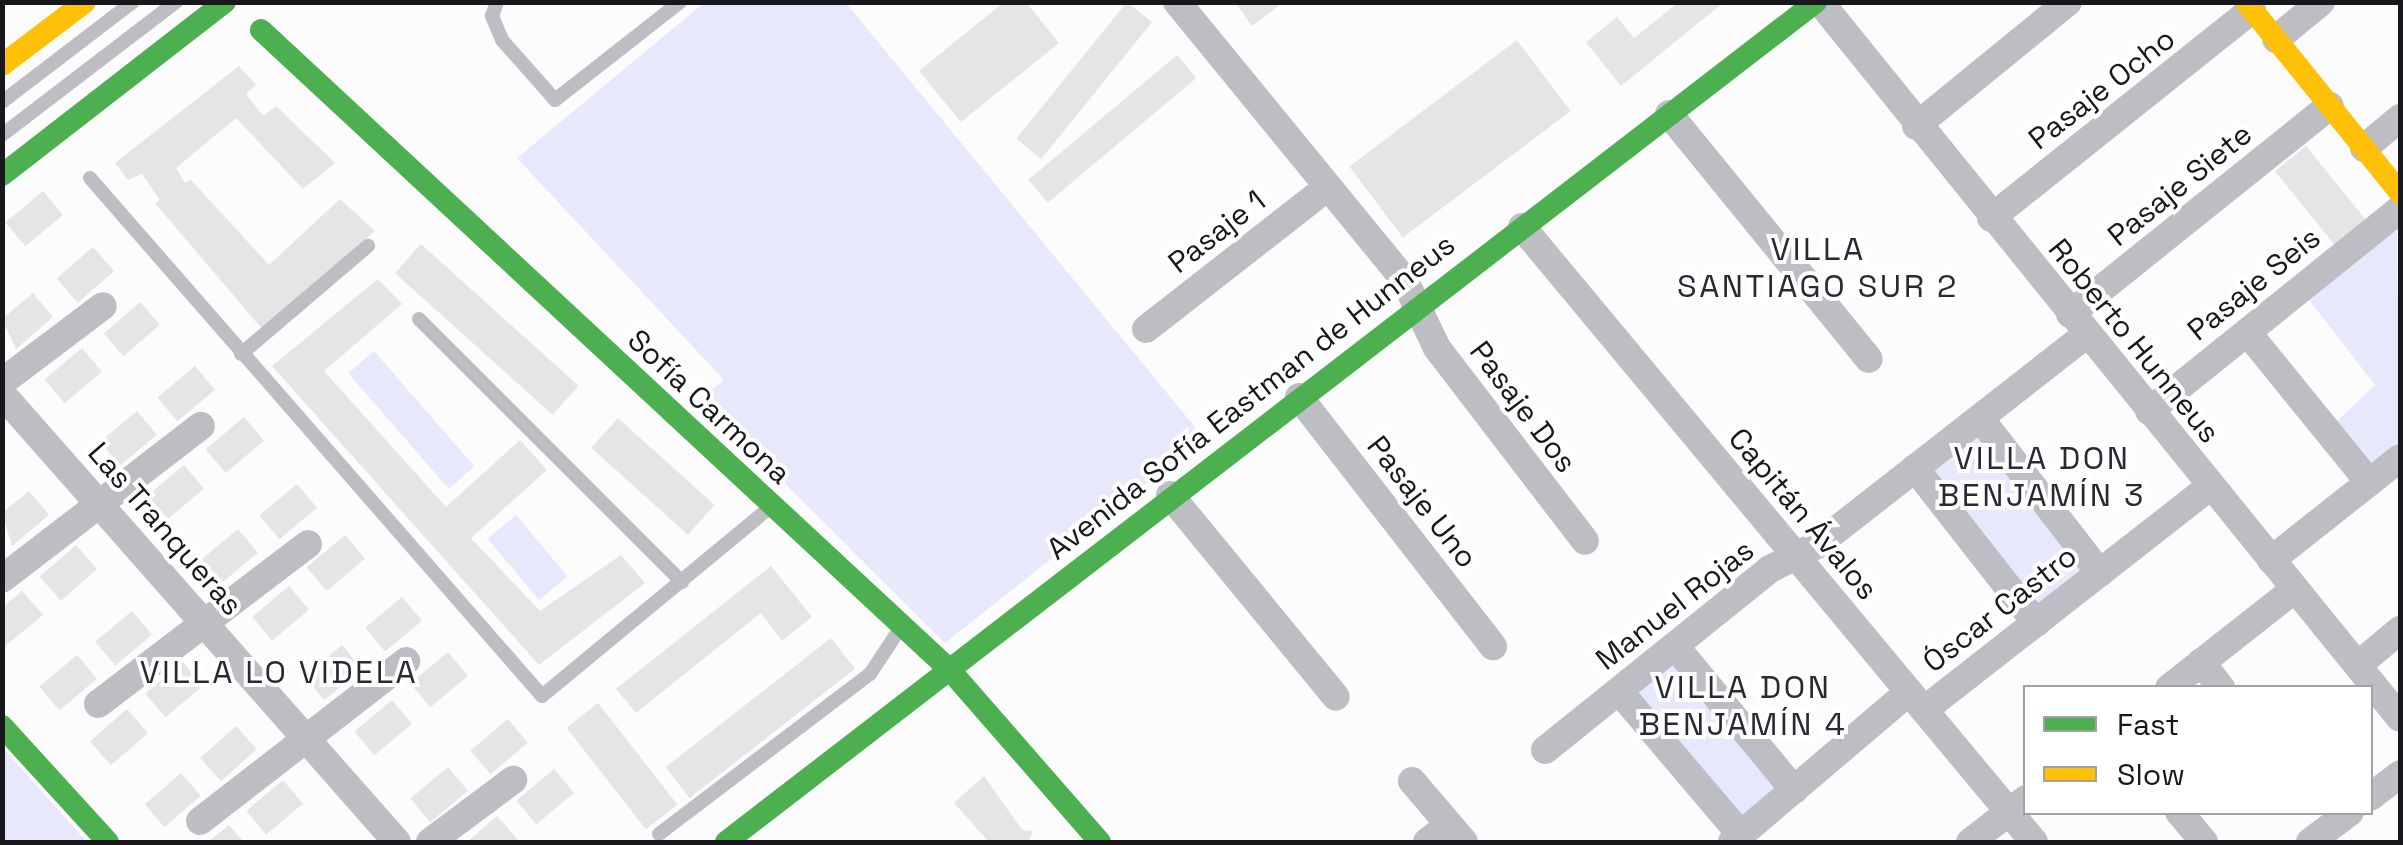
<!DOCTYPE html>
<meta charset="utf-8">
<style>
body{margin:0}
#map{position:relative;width:2403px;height:845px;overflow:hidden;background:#fcfcfd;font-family:"Space Grotesk",sans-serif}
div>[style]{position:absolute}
.green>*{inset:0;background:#e7e8fb;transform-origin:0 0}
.building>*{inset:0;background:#e4e5e4;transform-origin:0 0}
.lane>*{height:14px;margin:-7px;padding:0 7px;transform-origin:7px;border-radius:7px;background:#bdbec4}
.street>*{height:28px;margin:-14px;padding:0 14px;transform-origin:14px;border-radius:14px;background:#bdbec4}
.fast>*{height:22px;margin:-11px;padding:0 11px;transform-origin:11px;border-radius:11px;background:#4caf50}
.slow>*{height:22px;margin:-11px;padding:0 11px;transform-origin:11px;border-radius:11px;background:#ffc107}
span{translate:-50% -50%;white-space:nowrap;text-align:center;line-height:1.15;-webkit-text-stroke:8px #fff;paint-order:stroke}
.street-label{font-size:30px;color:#17171c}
.neighbourhood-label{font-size:32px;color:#282933;letter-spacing:2.5px}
.frame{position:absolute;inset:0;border:5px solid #17171c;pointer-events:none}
.legend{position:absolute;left:2023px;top:685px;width:350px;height:130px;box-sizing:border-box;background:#fff;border:2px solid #a2a2a4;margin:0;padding:12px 18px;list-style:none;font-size:30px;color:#17171c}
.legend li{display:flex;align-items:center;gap:20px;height:50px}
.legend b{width:50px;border:2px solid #a2a2a4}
</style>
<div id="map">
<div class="green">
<i style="clip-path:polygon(704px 3px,846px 3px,1204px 438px,945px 643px,700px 399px,724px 380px,517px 158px)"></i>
<i style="clip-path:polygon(2397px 225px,2400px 443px,2367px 470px,2333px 425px,2375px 385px,2306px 296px)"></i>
<i style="left:374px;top:351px;width:153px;height:34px;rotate:49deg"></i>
<i style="left:1978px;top:431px;width:175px;height:67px;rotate:52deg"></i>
<i style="left:516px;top:515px;width:80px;height:37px;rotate:50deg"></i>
<i style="left:1674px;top:660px;width:171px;height:58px;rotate:50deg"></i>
<i style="clip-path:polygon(3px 748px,87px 842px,3px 842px)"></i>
</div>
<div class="building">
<i style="clip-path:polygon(1004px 2px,1026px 2px,1059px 43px,961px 122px,919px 71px)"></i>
<i style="left:1127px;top:2px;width:32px;height:176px;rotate:39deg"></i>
<i style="clip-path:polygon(1235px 2px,1284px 2px,1252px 26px)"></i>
<i style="clip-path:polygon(1679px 2px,1724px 2px,1621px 86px,1586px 42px,1617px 17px,1634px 38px)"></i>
<i style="left:1517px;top:40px;width:89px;height:210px;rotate:53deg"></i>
<i style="left:1177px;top:55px;width:30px;height:194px;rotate:50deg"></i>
<i style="clip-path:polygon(239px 66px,256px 85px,246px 94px,263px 116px,276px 106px,335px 163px,303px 189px,236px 118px,176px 168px,185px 183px,191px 180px,269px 265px,340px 199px,375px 231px,262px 329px,155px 203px,160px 200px,142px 174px,128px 180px,115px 163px)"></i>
<i style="left:2306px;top:146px;width:98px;height:40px;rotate:51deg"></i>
<i style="left:43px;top:191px;width:31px;height:49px;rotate:50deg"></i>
<i style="left:421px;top:244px;width:212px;height:39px;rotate:42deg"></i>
<i style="left:93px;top:247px;width:32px;height:48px;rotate:49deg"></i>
<i style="clip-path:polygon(378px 279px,402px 304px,324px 371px,446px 507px,520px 440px,547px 470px,471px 538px,540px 611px,621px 555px,645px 583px,539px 665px,272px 366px)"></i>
<i style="clip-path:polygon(33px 293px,53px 317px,16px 349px,2px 319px)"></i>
<i style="left:140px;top:302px;width:30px;height:48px;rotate:49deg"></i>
<i style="left:82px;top:348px;width:31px;height:49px;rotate:50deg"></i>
<i style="left:195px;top:366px;width:31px;height:49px;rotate:50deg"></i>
<i style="left:137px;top:411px;width:31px;height:48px;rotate:50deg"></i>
<i style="left:244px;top:417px;width:31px;height:50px;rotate:50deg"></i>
<i style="left:618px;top:418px;width:130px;height:40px;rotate:42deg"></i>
<i style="left:184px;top:465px;width:31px;height:48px;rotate:50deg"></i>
<i style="left:297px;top:484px;width:31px;height:49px;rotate:50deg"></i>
<i style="clip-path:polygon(29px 491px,49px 515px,12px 546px,2px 513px)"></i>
<i style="left:238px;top:529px;width:31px;height:48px;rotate:50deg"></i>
<i style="left:345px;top:535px;width:31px;height:50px;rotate:50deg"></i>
<i style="left:76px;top:545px;width:32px;height:48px;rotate:49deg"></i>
<i style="clip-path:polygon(771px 566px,812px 617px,782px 641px,761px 613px,636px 713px,616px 689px)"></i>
<i style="left:289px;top:586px;width:31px;height:48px;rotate:50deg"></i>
<i style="clip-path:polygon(22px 591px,43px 615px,5px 646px,2px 608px)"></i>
<i style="left:402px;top:597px;width:31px;height:48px;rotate:50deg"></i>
<i style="left:132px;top:611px;width:31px;height:48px;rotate:50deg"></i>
<i style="left:831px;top:638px;width:39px;height:210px;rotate:52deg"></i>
<i style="left:342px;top:645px;width:31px;height:49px;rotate:50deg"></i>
<i style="left:448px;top:652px;width:31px;height:49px;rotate:50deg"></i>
<i style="left:77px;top:655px;width:31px;height:49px;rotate:50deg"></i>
<i style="left:183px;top:662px;width:31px;height:49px;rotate:50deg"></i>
<i style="left:392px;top:700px;width:31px;height:49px;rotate:50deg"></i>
<i style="left:598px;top:703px;width:129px;height:40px;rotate:52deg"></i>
<i style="left:127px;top:709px;width:32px;height:49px;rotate:49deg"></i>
<i style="left:508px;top:719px;width:31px;height:49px;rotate:50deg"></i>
<i style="left:236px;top:726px;width:31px;height:48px;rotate:48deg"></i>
<i style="left:448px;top:767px;width:31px;height:49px;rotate:50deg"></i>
<i style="left:554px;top:769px;width:31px;height:49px;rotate:50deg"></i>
<i style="left:181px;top:773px;width:30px;height:48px;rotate:49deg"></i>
<i style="clip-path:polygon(984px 776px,1022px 830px,1033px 831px,1028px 842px,989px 842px,954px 803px)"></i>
<i style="left:283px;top:780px;width:31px;height:48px;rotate:50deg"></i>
<i style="clip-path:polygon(497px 816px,518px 840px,467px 842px)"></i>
<i style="clip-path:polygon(229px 825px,244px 842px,208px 842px)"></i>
</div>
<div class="lane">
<i style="left:497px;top:2px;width:15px;rotate:110deg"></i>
<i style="left:492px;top:16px;width:26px;rotate:67deg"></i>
<i style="left:502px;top:40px;width:80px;rotate:48.5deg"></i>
<i style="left:555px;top:100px;width:159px;rotate:-38.1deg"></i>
<i style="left:2px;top:102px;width:165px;rotate:-37.4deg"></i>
<i style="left:2px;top:135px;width:219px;rotate:-37.4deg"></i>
<i style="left:90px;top:178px;width:687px;rotate:48.89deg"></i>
<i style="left:542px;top:696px;width:298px;rotate:-39.6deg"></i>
<i style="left:419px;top:319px;width:372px;rotate:45deg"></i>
<i style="left:241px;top:354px;width:167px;rotate:-40.4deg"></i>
<i style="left:659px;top:834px;width:265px;rotate:-37.2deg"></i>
<i style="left:870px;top:674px;width:56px;rotate:-56.6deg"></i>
</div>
<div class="street">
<i style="left:1177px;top:2px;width:360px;rotate:50.7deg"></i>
<i style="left:1405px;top:281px;width:74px;rotate:64.5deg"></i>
<i style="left:1437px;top:348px;width:243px;rotate:52.5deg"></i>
<i style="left:1820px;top:2px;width:921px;rotate:50.99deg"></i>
<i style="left:2276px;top:39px;width:58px;rotate:-39.4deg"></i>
<i style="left:1669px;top:114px;width:316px;rotate:50.8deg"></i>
<i style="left:1916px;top:126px;width:196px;rotate:-39.2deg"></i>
<i style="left:2364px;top:148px;width:47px;rotate:-39.8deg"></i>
<i style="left:1991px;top:218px;width:334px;rotate:-38.6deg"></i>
<i style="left:1522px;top:227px;width:800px;rotate:50.22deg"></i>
<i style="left:2070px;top:314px;width:333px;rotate:-38.7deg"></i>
<i style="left:1146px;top:329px;width:231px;rotate:-38deg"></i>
<i style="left:2247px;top:332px;width:193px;rotate:50.9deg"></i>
<i style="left:2px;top:382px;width:126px;rotate:-37deg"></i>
<i style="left:2px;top:394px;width:597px;rotate:48.6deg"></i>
<i style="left:1299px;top:397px;width:316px;rotate:52.1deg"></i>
<i style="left:2149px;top:411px;width:322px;rotate:-38.8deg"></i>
<i style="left:1980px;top:418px;width:196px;rotate:52.3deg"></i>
<i style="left:1915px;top:468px;width:197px;rotate:52deg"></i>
<i style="left:1170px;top:495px;width:261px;rotate:50.6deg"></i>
<i style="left:2271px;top:560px;width:164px;rotate:-38.3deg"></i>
<i style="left:2px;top:579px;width:251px;rotate:-37.6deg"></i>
<i style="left:1675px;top:646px;width:187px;rotate:50.4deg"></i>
<i style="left:2201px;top:662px;width:33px;rotate:52deg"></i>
<i style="left:2358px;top:665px;width:55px;rotate:-39.8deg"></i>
<i style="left:2169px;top:688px;width:160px;rotate:-38.2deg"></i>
<i style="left:1619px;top:691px;width:189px;rotate:49.7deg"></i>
<i style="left:98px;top:704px;width:264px;rotate:-37.3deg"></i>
<i style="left:1924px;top:710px;width:364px;rotate:-38deg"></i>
<i style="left:1545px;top:750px;width:289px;rotate:-38.8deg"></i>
<i style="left:1770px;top:569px;width:53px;rotate:-27.1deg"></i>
<i style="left:1817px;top:545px;width:343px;rotate:-38deg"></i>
<i style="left:1412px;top:781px;width:80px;rotate:49.6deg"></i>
<i style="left:2370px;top:797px;width:38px;rotate:-37deg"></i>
<i style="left:2179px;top:812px;width:39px;rotate:50deg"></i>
<i style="left:200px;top:821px;width:261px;rotate:-37.8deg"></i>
<i style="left:430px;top:842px;width:104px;rotate:-36.8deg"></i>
<i style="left:1427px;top:842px;width:28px;rotate:-38deg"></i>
<i style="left:1732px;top:842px;width:232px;rotate:-40.3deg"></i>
<i style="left:1970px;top:842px;width:71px;rotate:-37.5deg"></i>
<i style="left:2310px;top:842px;width:50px;rotate:-36.9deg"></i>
</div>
<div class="fast">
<i style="left:261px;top:30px;width:939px;rotate:42.89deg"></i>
<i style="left:949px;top:669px;width:230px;rotate:48.9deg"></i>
<i style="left:2px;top:175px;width:282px;rotate:-37.8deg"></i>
<i style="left:2px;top:726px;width:157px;rotate:47.6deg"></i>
<i style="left:726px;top:842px;width:1376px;rotate:-37.62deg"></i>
</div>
<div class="slow">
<i style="left:2246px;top:2px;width:245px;rotate:51.1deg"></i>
<i style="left:2px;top:65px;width:104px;rotate:-37.2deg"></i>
</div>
<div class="street-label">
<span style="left:2102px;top:89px;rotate:-38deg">Pasaje Ocho</span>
<span style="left:2180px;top:185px;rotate:-39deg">Pasaje Siete</span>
<span style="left:1217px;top:232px;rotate:-38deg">Pasaje 1</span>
<span style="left:2254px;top:284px;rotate:-39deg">Pasaje Seis</span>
<span style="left:2134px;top:341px;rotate:51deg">Roberto Hunneus</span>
<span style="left:1251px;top:397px;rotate:-38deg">Avenida Sofía Eastman de Hunneus</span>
<span style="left:709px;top:407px;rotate:43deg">Sofía Carmona</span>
<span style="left:1523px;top:407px;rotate:53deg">Pasaje Dos</span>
<span style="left:1422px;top:502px;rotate:52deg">Pasaje Uno</span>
<span style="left:1803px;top:514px;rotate:50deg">Capitán Ávalos</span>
<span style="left:165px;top:529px;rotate:49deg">Las Tranqueras</span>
<span style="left:1675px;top:605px;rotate:-38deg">Manuel Rojas</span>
<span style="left:2000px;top:609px;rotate:-38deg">Óscar Castro</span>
</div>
<div class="neighbourhood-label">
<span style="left:1818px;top:268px">VILLA<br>SANTIAGO SUR 2</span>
<span style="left:2042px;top:477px">VILLA DON<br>BENJAMÍN 3</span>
<span style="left:279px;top:672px">VILLA LO VIDELA</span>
<span style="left:1743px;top:706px">VILLA DON<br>BENJAMÍN 4</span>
</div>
<div class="frame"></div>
<ul class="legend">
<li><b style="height:12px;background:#4caf50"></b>Fast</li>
<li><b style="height:12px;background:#ffc107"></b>Slow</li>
</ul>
</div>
